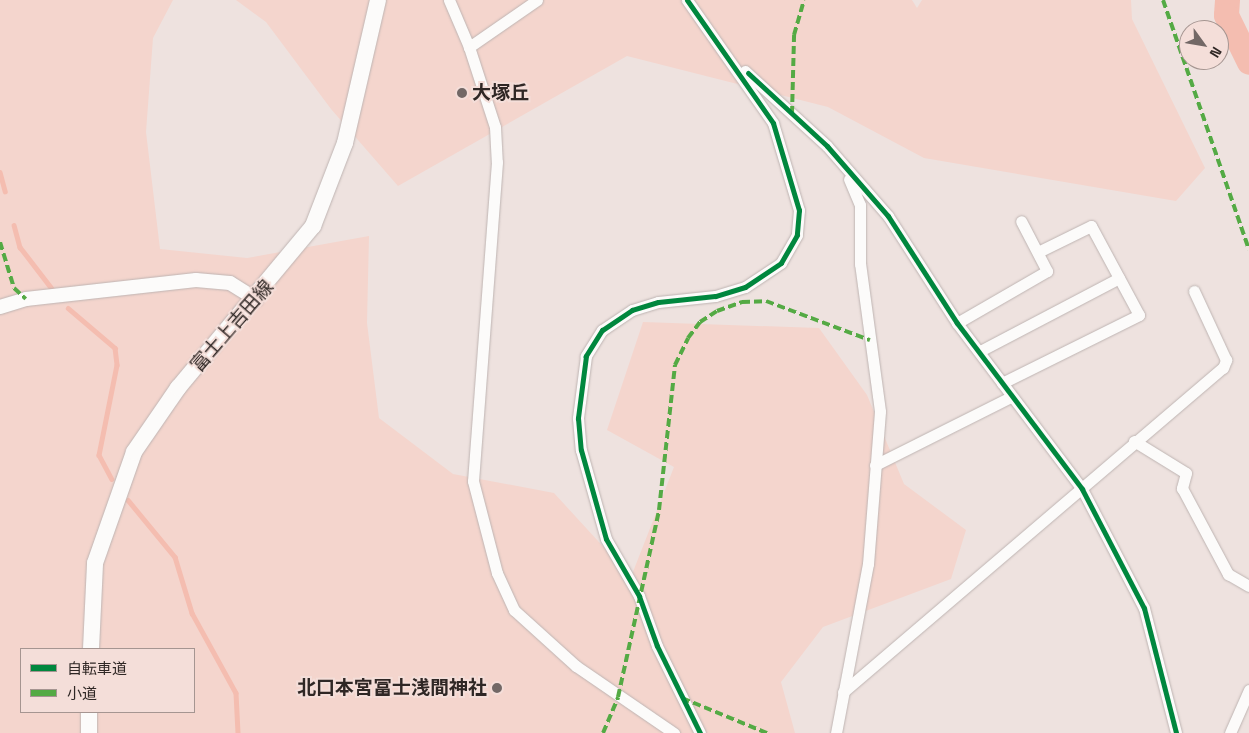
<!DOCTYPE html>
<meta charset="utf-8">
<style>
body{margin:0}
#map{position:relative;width:1249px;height:733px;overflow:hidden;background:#eee2df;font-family:"Space Grotesk","Noto Sans JP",sans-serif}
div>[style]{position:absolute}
.green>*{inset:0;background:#f4d5cd}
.stream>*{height:4.5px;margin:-2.25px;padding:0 2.25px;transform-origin:2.25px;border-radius:2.25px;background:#f4bdb0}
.river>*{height:25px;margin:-12.5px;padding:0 12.5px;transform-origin:12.5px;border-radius:12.5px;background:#f4bdb0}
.roads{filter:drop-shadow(0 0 1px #beb4b2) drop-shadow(0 0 1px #beb4b2)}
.minor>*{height:11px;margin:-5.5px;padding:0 5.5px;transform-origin:5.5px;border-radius:5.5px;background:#fcfbfa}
.tertiary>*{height:14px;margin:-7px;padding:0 7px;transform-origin:7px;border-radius:7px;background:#fcfbfa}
.secondary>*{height:16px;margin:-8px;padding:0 8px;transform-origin:8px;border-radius:8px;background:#fcfbfa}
.quiet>*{height:4px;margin-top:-2px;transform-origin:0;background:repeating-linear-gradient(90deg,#54aa44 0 8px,transparent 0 12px)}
.cycleway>*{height:5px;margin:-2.5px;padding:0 2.5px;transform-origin:2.5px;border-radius:2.5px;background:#00873e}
.dots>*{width:14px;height:14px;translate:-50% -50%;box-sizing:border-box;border:2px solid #f4ded9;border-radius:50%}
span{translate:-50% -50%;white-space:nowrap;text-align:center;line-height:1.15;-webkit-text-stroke:4px #f4ded9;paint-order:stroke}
.poi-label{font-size:19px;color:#2f2725;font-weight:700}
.left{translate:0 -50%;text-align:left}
.right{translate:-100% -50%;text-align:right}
.street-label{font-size:19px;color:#2f2725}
.legend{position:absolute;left:20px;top:648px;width:175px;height:65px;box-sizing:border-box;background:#f4ded9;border:1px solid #a59591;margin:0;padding:6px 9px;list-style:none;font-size:15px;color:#2f2725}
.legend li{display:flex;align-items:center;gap:10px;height:25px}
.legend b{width:25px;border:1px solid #a59591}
.north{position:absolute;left:1179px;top:20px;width:50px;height:50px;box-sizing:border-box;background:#f4ded9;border:1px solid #a59591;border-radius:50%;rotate:122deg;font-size:14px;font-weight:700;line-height:20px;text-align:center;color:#2f2725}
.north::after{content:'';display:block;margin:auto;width:18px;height:22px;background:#726866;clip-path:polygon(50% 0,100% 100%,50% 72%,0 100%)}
</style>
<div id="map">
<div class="green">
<i style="clip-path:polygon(evenodd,0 0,173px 0,153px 38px,146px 132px,160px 249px,247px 258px,369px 236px,367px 323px,379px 418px,453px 474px,554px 493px,631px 577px,674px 467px,607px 430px,643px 322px,819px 328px,867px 395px,904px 484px,966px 530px,951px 579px,823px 627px,781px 682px,795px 733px,0 733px,0 0,21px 649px,194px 649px,194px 712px,21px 712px,21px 649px)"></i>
<i style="clip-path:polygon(236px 0,912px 0,917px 8px,922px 0,1131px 0,1132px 19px,1205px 168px,1176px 201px,924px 158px,828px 107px,627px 56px,398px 186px,331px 109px,266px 22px)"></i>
</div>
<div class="stream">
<i style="left:0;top:172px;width:20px;rotate:75deg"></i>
<i style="left:14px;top:225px;width:23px;rotate:75deg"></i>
<i style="left:20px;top:247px;width:54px;rotate:52.5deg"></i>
<i style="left:68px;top:308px;width:62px;rotate:40.4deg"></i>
<i style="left:115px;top:348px;width:17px;rotate:83deg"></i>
<i style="left:117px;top:365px;width:92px;rotate:101.3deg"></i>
<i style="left:99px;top:455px;width:27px;rotate:62deg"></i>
<i style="left:128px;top:500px;width:74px;rotate:50.5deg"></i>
<i style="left:175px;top:557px;width:59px;rotate:73.1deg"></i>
<i style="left:192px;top:613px;width:91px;rotate:61.2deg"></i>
<i style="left:236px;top:693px;width:40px;rotate:87.1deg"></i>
</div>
<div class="river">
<i style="left:1227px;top:0;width:15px;rotate:94deg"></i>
<i style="left:1226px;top:15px;width:52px;rotate:63.9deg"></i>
</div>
<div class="roads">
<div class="minor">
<i style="left:449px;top:0;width:51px;rotate:66.9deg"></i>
<i style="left:537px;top:0;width:83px;rotate:145.3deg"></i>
<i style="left:469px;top:47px;width:84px;rotate:72deg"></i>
<i style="left:495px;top:127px;width:35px;rotate:87deg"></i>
<i style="left:497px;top:162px;width:320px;rotate:94.3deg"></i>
<i style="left:473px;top:481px;width:95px;rotate:75.4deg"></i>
<i style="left:497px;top:573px;width:41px;rotate:65.3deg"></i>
<i style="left:514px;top:610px;width:84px;rotate:42.1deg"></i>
<i style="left:576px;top:666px;width:119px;rotate:34.4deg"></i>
<i style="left:687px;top:0;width:150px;rotate:55deg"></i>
<i style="left:773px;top:123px;width:91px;rotate:73.4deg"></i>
<i style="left:799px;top:210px;width:25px;rotate:95deg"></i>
<i style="left:797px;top:235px;width:32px;rotate:120deg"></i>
<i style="left:781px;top:263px;width:43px;rotate:146.3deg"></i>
<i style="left:745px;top:287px;width:31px;rotate:163deg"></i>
<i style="left:715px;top:296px;width:57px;rotate:174deg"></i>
<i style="left:658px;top:302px;width:27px;rotate:163deg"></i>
<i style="left:632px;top:310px;width:36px;rotate:146deg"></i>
<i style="left:602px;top:330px;width:31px;rotate:122deg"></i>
<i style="left:586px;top:356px;width:63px;rotate:97.4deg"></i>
<i style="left:578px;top:418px;width:32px;rotate:85deg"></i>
<i style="left:581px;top:450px;width:92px;rotate:74.3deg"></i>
<i style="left:606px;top:539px;width:66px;rotate:59.9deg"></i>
<i style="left:639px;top:596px;width:53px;rotate:70.2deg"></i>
<i style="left:657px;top:646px;width:97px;rotate:63.7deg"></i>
<i style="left:745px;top:71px;width:111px;rotate:42.4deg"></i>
<i style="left:827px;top:146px;width:93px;rotate:48.9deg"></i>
<i style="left:888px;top:216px;width:127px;rotate:57.2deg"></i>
<i style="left:957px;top:323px;width:208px;rotate:53deg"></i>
<i style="left:1082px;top:489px;width:134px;rotate:62.5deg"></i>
<i style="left:1144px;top:608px;width:129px;rotate:75.6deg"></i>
<i style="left:957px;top:323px;width:104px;rotate:-30deg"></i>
<i style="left:1047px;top:271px;width:56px;rotate:-117.5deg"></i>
<i style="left:980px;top:351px;width:157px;rotate:-27.7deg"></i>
<i style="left:1002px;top:383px;width:153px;rotate:-26.4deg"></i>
<i style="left:1139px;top:315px;width:101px;rotate:-118.3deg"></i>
<i style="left:1091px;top:226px;width:59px;rotate:153.9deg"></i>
<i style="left:1134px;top:441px;width:61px;rotate:31.6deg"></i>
<i style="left:1186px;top:473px;width:16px;rotate:105deg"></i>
<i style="left:1182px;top:488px;width:98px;rotate:61.9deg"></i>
<i style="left:1228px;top:574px;width:24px;rotate:30deg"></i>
<i style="left:875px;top:465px;width:152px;rotate:-26.6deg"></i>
<i style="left:843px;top:692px;width:499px;rotate:-40.5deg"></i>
<i style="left:1223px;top:368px;width:9px;rotate:-69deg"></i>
<i style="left:1226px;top:360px;width:76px;rotate:-114.9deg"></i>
<i style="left:836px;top:733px;width:172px;rotate:-79.3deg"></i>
<i style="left:868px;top:564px;width:153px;rotate:-85.5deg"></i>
<i style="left:880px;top:411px;width:148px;rotate:-97.7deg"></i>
<i style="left:860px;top:264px;width:59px;rotate:-90deg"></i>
<i style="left:860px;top:205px;width:28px;rotate:-113deg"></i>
<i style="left:1230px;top:733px;width:47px;rotate:-66.2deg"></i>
</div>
<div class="tertiary">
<i style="left:0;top:307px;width:27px;rotate:-17deg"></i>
<i style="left:26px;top:299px;width:171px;rotate:-6.4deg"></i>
<i style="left:196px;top:280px;width:34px;rotate:5deg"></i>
<i style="left:230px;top:283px;width:31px;rotate:32deg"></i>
</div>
<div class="secondary">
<i style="left:91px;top:649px;width:86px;rotate:-87.3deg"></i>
<i style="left:95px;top:563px;width:118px;rotate:-70.6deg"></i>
<i style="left:134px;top:452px;width:78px;rotate:-55.5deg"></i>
<i style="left:178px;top:388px;width:211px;rotate:-50.2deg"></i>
<i style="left:313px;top:226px;width:89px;rotate:-68.9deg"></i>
<i style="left:345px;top:143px;width:147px;rotate:-77deg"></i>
<i style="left:89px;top:733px;width:21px;rotate:-90deg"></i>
</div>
</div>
<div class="quiet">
<i style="left:1163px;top:0;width:264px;rotate:71deg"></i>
<i style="left:792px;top:114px;width:79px;rotate:-88.5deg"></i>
<i style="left:794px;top:35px;width:36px;rotate:-74deg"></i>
<i style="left:0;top:242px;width:48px;rotate:73.1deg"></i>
<i style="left:14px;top:288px;width:16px;rotate:43deg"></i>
<i style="left:682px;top:698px;width:92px;rotate:22.4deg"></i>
<i style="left:603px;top:733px;width:39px;rotate:-67deg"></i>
<i style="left:618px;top:697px;width:191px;rotate:-77.6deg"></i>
<i style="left:659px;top:510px;width:146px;rotate:-83.7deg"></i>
<i style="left:675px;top:365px;width:30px;rotate:-64deg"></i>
<i style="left:688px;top:338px;width:20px;rotate:-53deg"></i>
<i style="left:700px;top:322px;width:20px;rotate:-33deg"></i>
<i style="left:717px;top:311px;width:27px;rotate:-20deg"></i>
<i style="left:742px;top:302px;width:24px;rotate:-2deg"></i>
<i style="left:766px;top:301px;width:111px;rotate:20.6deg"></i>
</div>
<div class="cycleway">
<i style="left:687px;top:0;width:150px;rotate:55deg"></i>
<i style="left:773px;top:123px;width:91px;rotate:73.4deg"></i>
<i style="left:799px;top:210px;width:25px;rotate:95deg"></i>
<i style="left:797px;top:235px;width:32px;rotate:120deg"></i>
<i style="left:781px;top:263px;width:43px;rotate:146.3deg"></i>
<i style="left:745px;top:287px;width:31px;rotate:163deg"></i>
<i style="left:715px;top:296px;width:57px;rotate:174deg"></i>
<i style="left:658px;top:302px;width:27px;rotate:163deg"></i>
<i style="left:632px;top:310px;width:36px;rotate:146deg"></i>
<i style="left:602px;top:330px;width:31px;rotate:122deg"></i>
<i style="left:586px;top:356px;width:63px;rotate:97.4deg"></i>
<i style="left:578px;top:418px;width:32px;rotate:85deg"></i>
<i style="left:581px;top:450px;width:92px;rotate:74.3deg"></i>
<i style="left:606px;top:539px;width:66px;rotate:59.9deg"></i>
<i style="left:639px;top:596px;width:53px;rotate:70.2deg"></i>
<i style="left:657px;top:646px;width:97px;rotate:63.7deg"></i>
<i style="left:748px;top:73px;width:108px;rotate:42.7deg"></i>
<i style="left:827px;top:146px;width:93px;rotate:48.9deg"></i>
<i style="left:888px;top:216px;width:127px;rotate:57.2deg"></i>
<i style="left:957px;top:323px;width:208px;rotate:53deg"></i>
<i style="left:1082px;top:489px;width:134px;rotate:62.5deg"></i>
<i style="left:1144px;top:608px;width:129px;rotate:75.6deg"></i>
</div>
<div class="dots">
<i style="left:462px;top:93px;background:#726866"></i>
<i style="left:497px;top:688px;background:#726866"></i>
</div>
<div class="poi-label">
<span class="left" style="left:472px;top:93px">大塚丘</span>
<span class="right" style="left:487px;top:688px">北口本宮冨士浅間神社</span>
</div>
<div class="street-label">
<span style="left:232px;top:326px;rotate:-49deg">富士上吉田線</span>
</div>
<ul class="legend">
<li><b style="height:6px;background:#00873e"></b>自転車道</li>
<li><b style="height:6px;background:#54aa44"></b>小道</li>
</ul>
<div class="north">N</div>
</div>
